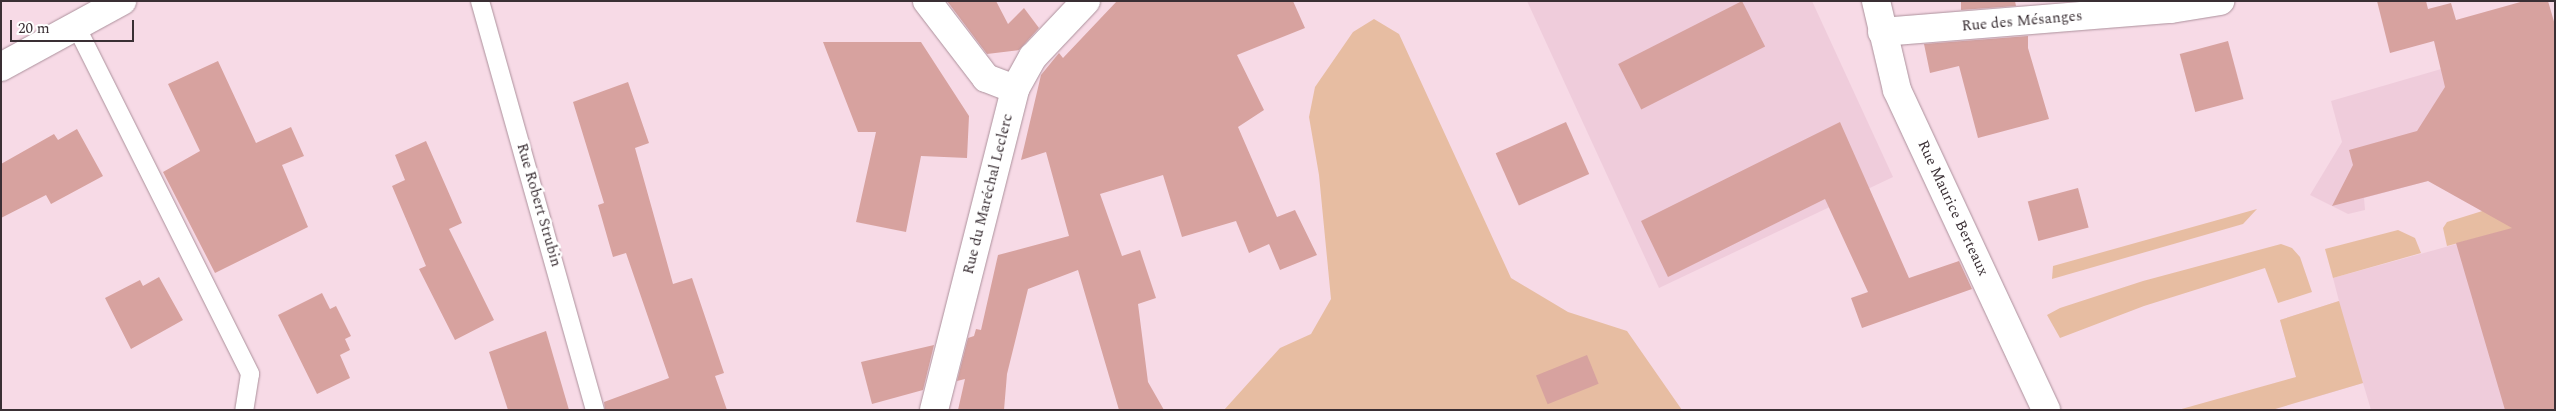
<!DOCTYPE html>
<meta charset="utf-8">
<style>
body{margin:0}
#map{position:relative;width:2556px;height:411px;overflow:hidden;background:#f7dae6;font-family:Spectral,serif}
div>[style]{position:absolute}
.built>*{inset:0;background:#efccdb}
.green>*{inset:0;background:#e7bda2}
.building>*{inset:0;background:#d7a29f;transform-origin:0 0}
.roads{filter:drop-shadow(0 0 1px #ac919c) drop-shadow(0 0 1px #ac919c)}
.lane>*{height:18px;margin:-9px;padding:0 9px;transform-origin:9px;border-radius:9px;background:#fff}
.street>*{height:28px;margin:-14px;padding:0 14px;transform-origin:14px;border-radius:14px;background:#fff}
span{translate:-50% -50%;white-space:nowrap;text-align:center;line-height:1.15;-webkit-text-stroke:5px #fff;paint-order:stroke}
.street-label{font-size:15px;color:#3a2f34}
.frame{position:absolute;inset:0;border:2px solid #3a2f34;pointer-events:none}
.scale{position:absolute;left:10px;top:20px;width:124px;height:22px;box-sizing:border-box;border:2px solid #3a2f34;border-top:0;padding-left:6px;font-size:15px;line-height:18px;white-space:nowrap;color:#3a2f34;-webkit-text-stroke:4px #fff;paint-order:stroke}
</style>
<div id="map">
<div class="built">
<i style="clip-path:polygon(1527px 1px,1812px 1px,1893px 177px,1659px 288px)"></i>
<i style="clip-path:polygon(2555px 36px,2428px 181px,2364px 198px,2365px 210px,2348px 214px,2310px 195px,2342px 142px,2331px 101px)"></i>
<i style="clip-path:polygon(2511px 229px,2555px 410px,2371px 410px,2363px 383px,2303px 401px,2280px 320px,2339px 301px,2333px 278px)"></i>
</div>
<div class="green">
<i style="clip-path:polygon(1374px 19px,1399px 34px,1511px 278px,1568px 312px,1627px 331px,1682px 410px,1224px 410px,1280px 348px,1311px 334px,1331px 299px,1319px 175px,1309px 117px,1315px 87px,1353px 32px)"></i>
<i style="clip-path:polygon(2492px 208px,2521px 222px,2511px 229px,2447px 246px,2443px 228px,2447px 222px)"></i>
<i style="clip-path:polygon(2257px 209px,2243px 224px,2052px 279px,2053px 266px)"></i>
<i style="clip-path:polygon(2398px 230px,2415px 238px,2421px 253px,2333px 278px,2325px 249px)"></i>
<i style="clip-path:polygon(2281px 244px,2292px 248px,2300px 257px,2312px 292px,2278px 303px,2265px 268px,2144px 306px,2060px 338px,2047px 315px,2060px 308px,2143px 281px)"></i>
<i style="clip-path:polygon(2339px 301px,2363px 383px,2272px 410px,2178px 410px,2296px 377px,2280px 320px)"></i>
</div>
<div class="building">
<i style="clip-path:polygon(947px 1px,996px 1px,1008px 24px,1024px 8px,1039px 28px,1019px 50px,987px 54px)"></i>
<i style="clip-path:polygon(1117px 1px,1293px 1px,1305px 28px,1237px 55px,1264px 110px,1238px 127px,1277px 217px,1295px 210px,1317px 255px,1280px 270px,1269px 244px,1249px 253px,1236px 221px,1182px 237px,1163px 175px,1100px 194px,1122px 256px,1140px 250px,1156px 298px,1138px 304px,1148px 382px,1164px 410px,1119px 410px,1078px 270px,1028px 289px,1007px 374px,1004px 410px,958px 410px,965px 379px,957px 381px,968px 338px,974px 336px,976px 329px,981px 330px,998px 255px,1069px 236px,1046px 152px,1021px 160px,1041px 75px,1059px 53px,1063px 58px)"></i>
<i style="left:1742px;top:1px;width:51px;height:139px;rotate:63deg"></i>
<i style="clip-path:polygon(1961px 1px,2015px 1px,2016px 6px,1961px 10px)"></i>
<i style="clip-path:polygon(2377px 1px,2426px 1px,2428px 9px,2451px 3px,2456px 20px,2524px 1px,2548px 1px,2555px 25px,2555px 410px,2505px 410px,2456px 243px,2512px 228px,2428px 181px,2332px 206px,2353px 165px,2349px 150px,2417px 131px,2445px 87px,2434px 41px,2390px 53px)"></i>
<i style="clip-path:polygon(2028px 36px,2028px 48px,2049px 119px,1978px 138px,1959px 66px,1930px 73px,1924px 44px)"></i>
<i style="left:2228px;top:41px;width:60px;height:50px;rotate:75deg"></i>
<i style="clip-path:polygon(823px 42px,921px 42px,969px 116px,967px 158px,921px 156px,906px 232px,856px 222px,876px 132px,858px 132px)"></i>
<i style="clip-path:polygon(218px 61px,256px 143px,291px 127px,304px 156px,282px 165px,308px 227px,215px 273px,163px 172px,200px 151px,168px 84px)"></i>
<i style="clip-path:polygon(628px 82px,649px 143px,635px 148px,673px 284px,692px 278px,724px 373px,715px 376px,727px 410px,605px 410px,604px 402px,669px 378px,626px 253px,613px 257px,598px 205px,604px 203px,573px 102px)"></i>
<i style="left:1566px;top:122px;width:57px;height:77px;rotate:66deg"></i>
<i style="clip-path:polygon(1840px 122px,1909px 278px,1959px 261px,1972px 289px,1862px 328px,1851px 298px,1868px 292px,1825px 199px,1668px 277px,1641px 221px)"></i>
<i style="clip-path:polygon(77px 129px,103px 176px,51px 204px,46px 195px,1px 218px,1px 164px,54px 134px,58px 140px)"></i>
<i style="clip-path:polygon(426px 141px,462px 223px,449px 229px,494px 320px,455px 340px,419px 269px,426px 266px,392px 186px,405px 180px,395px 155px)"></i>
<i style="left:2078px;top:188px;width:41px;height:52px;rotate:75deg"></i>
<i style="clip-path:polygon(159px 277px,183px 320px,131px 349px,105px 298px,140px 280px,143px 286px)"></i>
<i style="clip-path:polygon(322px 293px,330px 309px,336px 306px,351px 336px,345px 339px,350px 350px,340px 355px,350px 378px,317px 394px,278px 315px)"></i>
<i style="clip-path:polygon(546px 331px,569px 410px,508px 410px,489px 352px)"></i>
<i style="clip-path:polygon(934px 345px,923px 390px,872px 404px,861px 362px)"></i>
<i style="left:1587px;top:355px;width:31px;height:55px;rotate:68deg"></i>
</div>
<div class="roads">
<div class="lane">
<i style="left:480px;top:1px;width:425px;rotate:74.3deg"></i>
<i style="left:76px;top:26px;width:389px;rotate:63.4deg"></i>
<i style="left:250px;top:374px;width:36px;rotate:99deg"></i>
</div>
<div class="street">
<i style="left:927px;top:1px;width:97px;rotate:52.5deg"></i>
<i style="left:986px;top:78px;width:31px;rotate:21deg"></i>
<i style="left:1876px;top:1px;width:91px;rotate:76.7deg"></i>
<i style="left:1897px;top:90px;width:353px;rotate:65deg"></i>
<i style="left:1882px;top:32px;width:290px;rotate:-4.6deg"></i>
<i style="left:2171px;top:9px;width:50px;rotate:-9.3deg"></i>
<i style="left:1px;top:67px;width:138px;rotate:-28.6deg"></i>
<i style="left:934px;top:410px;width:331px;rotate:-75.8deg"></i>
<i style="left:1015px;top:89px;width:37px;rotate:-61deg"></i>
<i style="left:1033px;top:57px;width:77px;rotate:-46.6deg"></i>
</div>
</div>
<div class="street-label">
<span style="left:2022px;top:21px;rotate:-5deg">Rue des Mésanges</span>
<span style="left:988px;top:194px;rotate:-76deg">Rue du Maréchal Leclerc</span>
<span style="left:539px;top:205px;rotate:74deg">Rue Robert Strubin</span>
<span style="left:1953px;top:208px;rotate:65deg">Rue Maurice Berteaux</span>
</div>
<div class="frame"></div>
<div class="scale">20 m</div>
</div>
